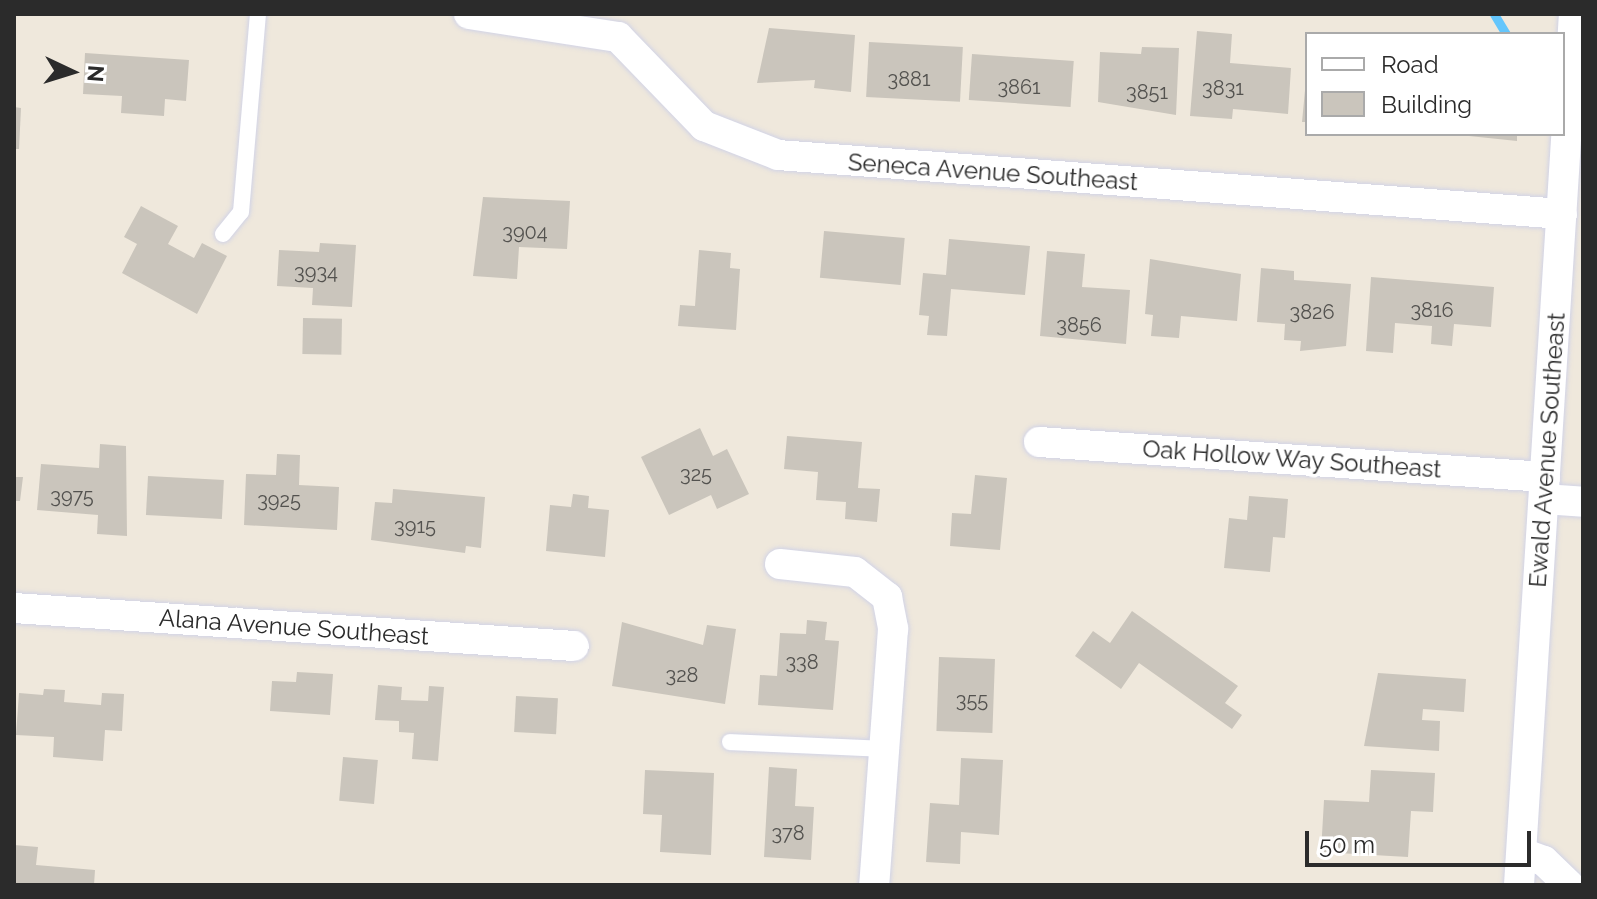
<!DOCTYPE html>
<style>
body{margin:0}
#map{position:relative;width:1597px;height:899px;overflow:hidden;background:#efe8dc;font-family:Raleway,sans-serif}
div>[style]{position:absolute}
.stream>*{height:9px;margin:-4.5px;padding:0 4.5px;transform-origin:4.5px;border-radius:4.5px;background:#64c6fc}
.building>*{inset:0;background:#cac5bc;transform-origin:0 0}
.roads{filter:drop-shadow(0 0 2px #d1d3e6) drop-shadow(0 0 2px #d1d3e6)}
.service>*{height:16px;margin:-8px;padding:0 8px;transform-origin:8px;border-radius:8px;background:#fff}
.minor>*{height:30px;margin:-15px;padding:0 15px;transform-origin:15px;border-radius:15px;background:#fff}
span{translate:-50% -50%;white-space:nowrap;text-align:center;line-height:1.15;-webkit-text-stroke:7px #fff;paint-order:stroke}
.number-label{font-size:20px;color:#53524f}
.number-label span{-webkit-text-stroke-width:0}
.street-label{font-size:24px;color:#2b2b2b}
.frame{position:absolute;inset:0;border:16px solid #2b2b2b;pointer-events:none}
.legend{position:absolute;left:1305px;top:32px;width:260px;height:104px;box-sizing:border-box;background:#fff;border:2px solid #aaa;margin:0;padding:10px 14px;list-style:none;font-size:24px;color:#2b2b2b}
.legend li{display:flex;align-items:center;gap:16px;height:40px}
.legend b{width:40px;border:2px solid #aaa}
.north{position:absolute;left:32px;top:32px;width:80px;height:80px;-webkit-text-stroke:6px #fff;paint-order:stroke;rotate:94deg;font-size:22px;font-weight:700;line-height:32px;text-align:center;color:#2b2b2b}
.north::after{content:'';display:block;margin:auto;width:28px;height:36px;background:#2b2b2b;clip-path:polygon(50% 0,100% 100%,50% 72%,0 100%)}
.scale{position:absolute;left:1305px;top:831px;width:226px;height:36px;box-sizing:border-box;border:4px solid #2b2b2b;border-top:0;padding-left:10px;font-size:24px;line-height:28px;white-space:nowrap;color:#2b2b2b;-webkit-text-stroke:6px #fff;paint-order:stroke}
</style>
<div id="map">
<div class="stream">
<i style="left:1494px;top:14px;width:23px;rotate:59deg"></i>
</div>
<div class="building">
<i style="clip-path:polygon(769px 28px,855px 35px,851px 92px,814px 88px,815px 80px,757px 83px)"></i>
<i style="clip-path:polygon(1197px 31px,1232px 34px,1230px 63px,1291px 68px,1288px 114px,1233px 109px,1232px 119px,1190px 116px)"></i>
<i style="left:869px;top:42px;width:94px;height:55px;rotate:3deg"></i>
<i style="clip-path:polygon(1142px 47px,1179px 48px,1176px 115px,1098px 102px,1100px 52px,1141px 54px)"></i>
<i style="clip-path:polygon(85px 53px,189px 60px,186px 101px,165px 99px,164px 116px,121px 113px,122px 96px,83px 94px)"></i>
<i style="left:972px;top:54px;width:102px;height:46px;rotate:4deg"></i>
<i style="clip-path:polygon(1305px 90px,1307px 90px,1307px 122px,1302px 122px)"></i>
<i style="clip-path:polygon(14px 107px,21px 108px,19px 149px,14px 149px)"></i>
<i style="clip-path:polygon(1450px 134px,1517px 134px,1517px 141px)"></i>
<i style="clip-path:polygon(483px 197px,570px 201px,567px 249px,519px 247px,517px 279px,473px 276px)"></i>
<i style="clip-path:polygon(141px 206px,178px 226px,168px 244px,194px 258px,202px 243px,227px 256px,197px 314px,122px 273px,137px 244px,124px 237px)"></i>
<i style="left:824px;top:231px;width:81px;height:47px;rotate:5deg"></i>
<i style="clip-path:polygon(949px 239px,1030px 246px,1025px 295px,951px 289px,947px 336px,927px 335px,929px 316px,919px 315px,923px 273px,946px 275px)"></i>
<i style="clip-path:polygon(320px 243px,356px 245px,352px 307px,312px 305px,313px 288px,277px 286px,279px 250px,319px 252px)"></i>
<i style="clip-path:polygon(699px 250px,731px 253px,730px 268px,740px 269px,736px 330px,678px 326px,680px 305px,695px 306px)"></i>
<i style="clip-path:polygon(1047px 251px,1085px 254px,1082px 287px,1130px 290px,1126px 344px,1040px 336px)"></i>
<i style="clip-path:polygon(1150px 259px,1241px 274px,1237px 321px,1181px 316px,1179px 338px,1151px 336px,1153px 315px,1145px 314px)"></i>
<i style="clip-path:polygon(1261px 268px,1294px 271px,1294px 280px,1351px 284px,1346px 346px,1300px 351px,1301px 341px,1284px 340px,1285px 324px,1257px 322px)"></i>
<i style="clip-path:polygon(1371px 277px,1494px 287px,1491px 327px,1454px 324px,1452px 346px,1431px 344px,1432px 326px,1395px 323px,1393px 353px,1366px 351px)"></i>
<i style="left:303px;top:318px;width:39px;height:36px;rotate:1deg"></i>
<i style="clip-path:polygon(700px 428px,713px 456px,727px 449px,749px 494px,717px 509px,711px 495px,669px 515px,641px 457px)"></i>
<i style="clip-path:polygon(787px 436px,862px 442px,858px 488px,880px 489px,877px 522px,845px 519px,846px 502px,816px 500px,818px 472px,784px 469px)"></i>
<i style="clip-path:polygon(100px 444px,126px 446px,127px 536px,97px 534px,98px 515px,37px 510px,41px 464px,99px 468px)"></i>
<i style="clip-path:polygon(277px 454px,300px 455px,299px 485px,339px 487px,337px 530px,244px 525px,246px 474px,276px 475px)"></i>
<i style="clip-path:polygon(975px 475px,1007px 478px,1000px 550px,950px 546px,952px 513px,971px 514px)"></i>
<i style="left:148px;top:476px;width:76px;height:39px;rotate:3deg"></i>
<i style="clip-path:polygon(14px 477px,23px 477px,20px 501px,14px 501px)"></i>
<i style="clip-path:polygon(393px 489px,485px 497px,481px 548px,466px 546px,465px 553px,371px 540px,375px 502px,392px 503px)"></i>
<i style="clip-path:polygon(573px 494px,589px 496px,588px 508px,609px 510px,605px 557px,546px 551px,550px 505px,571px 507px)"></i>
<i style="clip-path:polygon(1249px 496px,1288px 499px,1285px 538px,1273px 537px,1270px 572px,1224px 568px,1229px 518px,1247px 520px)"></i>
<i style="clip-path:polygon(1132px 611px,1238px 686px,1225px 703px,1242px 715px,1232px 729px,1139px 663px,1121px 689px,1075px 656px,1093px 631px,1110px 643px)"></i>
<i style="clip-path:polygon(807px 620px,827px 622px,825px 640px,839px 641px,833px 710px,758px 705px,760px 675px,777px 676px,780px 633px,806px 634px)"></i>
<i style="clip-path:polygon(622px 622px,703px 645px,707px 625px,736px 629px,725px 704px,612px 686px)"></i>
<i style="left:939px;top:657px;width:56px;height:74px;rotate:2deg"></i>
<i style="clip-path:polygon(297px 672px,333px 674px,330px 715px,270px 711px,272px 681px,296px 682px)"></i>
<i style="clip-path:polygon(1378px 673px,1466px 679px,1464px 712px,1423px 709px,1422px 720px,1440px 721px,1439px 751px,1364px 746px)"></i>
<i style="clip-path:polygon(378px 685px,402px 687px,401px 700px,428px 701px,429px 686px,444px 687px,438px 761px,412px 759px,414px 733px,399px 732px,399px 721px,375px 720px)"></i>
<i style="clip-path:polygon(44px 689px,65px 690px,64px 702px,101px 705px,102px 693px,124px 694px,122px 731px,105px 730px,103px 761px,53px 757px,54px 737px,16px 735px,19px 693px,43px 695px)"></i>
<i style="left:516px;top:696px;width:42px;height:36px;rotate:3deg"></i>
<i style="left:343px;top:757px;width:35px;height:44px;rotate:5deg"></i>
<i style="clip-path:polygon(961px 758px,1003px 760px,999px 835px,961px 832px,960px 864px,926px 862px,930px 803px,959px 805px)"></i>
<i style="clip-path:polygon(769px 767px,797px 769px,795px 806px,814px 807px,811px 860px,764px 857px)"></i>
<i style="clip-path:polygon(645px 770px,714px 773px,711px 855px,660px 852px,662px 815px,643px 814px)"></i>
<i style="clip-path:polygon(1371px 770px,1435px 773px,1433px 812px,1411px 811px,1408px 857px,1321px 852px,1324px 800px,1369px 802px)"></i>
<i style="clip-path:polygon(14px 845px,38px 847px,36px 865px,95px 870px,94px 885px,14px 885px)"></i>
</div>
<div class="roads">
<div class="service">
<i style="left:223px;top:234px;width:28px;rotate:-51deg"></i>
<i style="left:241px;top:212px;width:199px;rotate:-85.1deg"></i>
<i style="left:730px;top:742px;width:154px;rotate:2.6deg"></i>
</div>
<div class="minor">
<i style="left:469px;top:14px;width:151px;rotate:8.8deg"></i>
<i style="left:618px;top:37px;width:124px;rotate:46deg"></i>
<i style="left:704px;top:126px;width:79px;rotate:21.4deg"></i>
<i style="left:778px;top:155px;width:786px;rotate:4.3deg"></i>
<i style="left:1039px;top:442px;width:507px;rotate:3.96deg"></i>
<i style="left:1544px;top:499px;width:39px;rotate:4deg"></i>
<i style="left:780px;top:564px;width:75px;rotate:6.1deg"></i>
<i style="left:855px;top:572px;width:41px;rotate:38deg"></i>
<i style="left:887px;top:597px;width:33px;rotate:79deg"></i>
<i style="left:893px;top:629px;width:257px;rotate:94.2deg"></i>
<i style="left:14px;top:608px;width:561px;rotate:3.88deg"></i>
<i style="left:1522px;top:853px;width:23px;rotate:20deg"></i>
<i style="left:1544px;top:861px;width:35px;rotate:44deg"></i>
<i style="left:1519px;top:885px;width:873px;rotate:-86.39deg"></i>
</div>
</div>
<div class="number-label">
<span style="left:909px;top:79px">3881</span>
<span style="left:1019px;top:87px">3861</span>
<span style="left:1223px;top:88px">3831</span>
<span style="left:1147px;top:92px">3851</span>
<span style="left:525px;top:232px">3904</span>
<span style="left:316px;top:272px">3934</span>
<span style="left:1432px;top:310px">3816</span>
<span style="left:1312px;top:312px">3826</span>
<span style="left:1079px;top:325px">3856</span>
<span style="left:696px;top:474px">325</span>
<span style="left:72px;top:496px">3975</span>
<span style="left:279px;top:500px">3925</span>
<span style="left:415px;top:526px">3915</span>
<span style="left:802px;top:662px">338</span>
<span style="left:682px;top:675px">328</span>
<span style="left:972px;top:700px">355</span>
<span style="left:788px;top:833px">378</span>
</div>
<div class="street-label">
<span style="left:993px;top:172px;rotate:4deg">Seneca Avenue Southeast</span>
<span style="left:1547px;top:450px;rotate:-86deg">Ewald Avenue Southeast</span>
<span style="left:1292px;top:459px;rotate:4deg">Oak Hollow Way Southeast</span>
<span style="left:294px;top:627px;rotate:4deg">Alana Avenue Southeast</span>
</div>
<div class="frame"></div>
<ul class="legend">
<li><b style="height:10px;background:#fff"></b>Road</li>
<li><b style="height:22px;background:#cac5bc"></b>Building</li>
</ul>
<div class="north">N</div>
<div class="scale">50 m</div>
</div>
